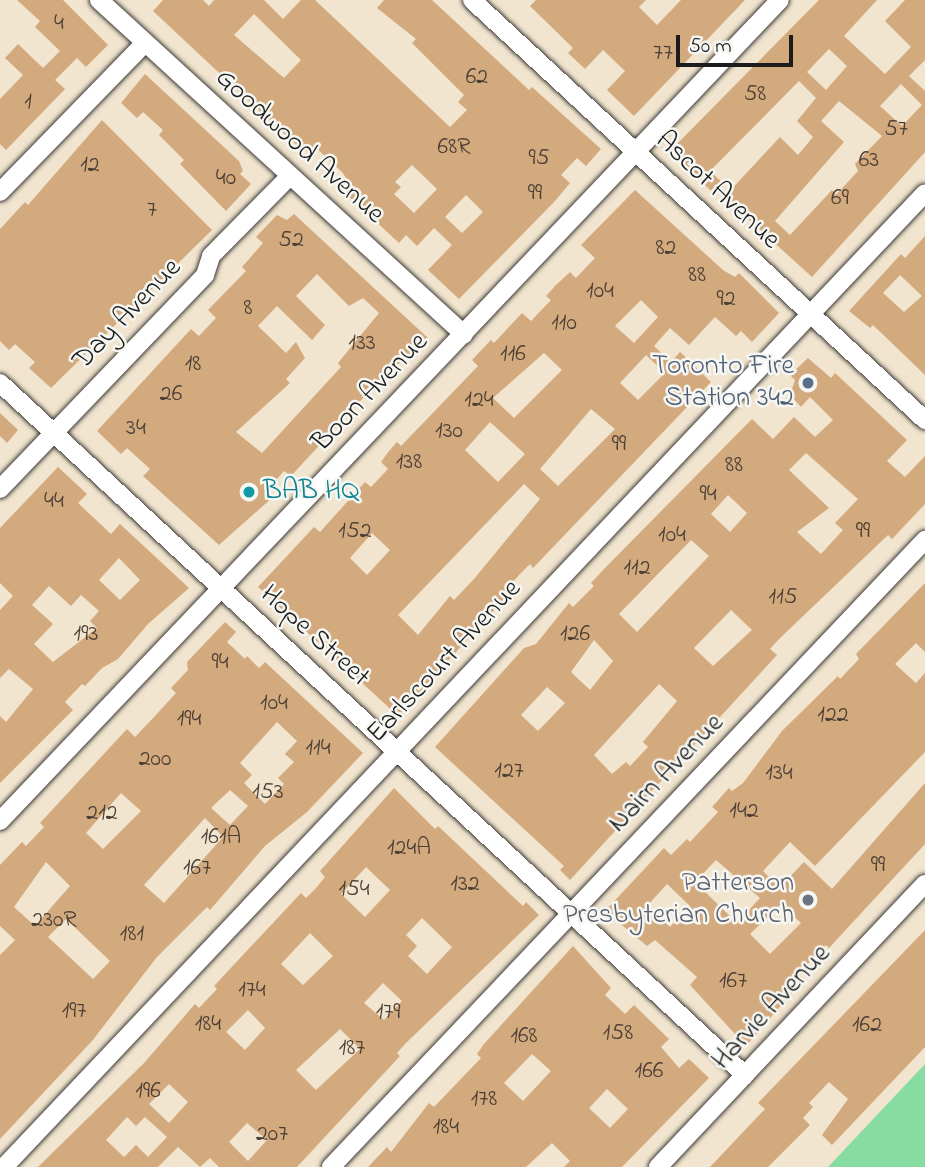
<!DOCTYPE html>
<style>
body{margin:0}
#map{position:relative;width:925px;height:1167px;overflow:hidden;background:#f2e5cf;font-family:"Indie Flower",sans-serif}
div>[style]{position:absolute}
.green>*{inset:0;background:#87dda1}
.building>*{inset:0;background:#d3a97e}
.roads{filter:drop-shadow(0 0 2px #3c3a37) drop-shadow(0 0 2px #3c3a37)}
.minor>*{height:18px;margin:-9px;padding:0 9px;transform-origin:9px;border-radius:9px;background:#fff}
.dots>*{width:19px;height:19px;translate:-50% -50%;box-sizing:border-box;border:4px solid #f6f6f2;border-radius:50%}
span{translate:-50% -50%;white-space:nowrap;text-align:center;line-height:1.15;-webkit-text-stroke:5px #f6f6f2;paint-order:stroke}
.number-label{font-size:24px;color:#4a3f34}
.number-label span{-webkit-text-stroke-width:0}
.street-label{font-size:28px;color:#1c1c1c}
.service-label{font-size:28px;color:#4e5e75}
.right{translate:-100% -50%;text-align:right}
.culture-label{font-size:28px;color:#0d838f}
.left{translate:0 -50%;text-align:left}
.worship-label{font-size:28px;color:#5b616d}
.scale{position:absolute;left:676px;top:35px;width:117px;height:32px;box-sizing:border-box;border:4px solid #1c1c1c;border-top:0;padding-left:9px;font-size:21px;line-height:24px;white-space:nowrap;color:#1c1c1c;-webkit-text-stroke:5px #f6f6f2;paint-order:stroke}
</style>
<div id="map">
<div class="green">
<i style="clip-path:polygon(925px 1064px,925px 1167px,828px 1167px)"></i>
</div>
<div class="building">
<i style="clip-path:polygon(17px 0,63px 0,108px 45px,86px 67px,77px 58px,55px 80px,65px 89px,6px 150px,0 144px,0 99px,23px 75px,5px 58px,18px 44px,43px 68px,60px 51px,35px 27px,40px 21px)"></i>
<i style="clip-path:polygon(evenodd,163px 0,203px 0,209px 6px,214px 0,264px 0,283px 19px,301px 0,315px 0,450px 127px,467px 110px,458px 102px,464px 95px,412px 43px,416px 39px,377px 8px,384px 0,432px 0,529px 90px,532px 87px,601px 149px,586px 166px,577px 158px,561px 175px,570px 183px,555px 201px,459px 299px,428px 270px,452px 245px,434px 228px,417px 246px,406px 235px,399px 243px,345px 193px,352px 186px,342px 172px,314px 146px,308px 152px,293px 142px,153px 11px,163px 0,254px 14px,301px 60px,284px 78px,234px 35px,254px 14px,163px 0,412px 165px,437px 189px,414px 213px,394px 194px,401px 187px,395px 182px,412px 165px,163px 0,466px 195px,483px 212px,462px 233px,445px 217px,466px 195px)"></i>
<i style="clip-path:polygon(536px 0,646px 0,639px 7px,657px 25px,681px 0,745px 0,634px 116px,607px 90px,625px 71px,603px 50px,585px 69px,568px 53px,573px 48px,530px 6px)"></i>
<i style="clip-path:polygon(evenodd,819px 0,877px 0,844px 36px,885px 74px,911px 47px,885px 21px,905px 0,925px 0,925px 60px,909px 76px,925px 91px,925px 152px,812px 277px,724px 197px,780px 137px,798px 155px,813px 137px,797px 121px,816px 98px,799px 81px,710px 171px,725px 185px,718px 192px,710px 190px,670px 151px,819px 0,829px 49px,847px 66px,826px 90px,807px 72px,829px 49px,819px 0,901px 84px,922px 105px,902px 126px,880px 106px,901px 84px,819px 0,839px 101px,882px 136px,855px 164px,858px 171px,836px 195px,832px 190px,790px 235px,775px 221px,844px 142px,821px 121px,839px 101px)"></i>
<i style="clip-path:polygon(145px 74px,239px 161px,243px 171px,240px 174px,251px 184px,226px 211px,180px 164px,184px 160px,159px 135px,163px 130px,143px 112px,137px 118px,121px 103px)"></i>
<i style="clip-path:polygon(102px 120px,212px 230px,51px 388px,29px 368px,35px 362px,15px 344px,9px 350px,0 341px,0 229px,25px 202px,28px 205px)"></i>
<i style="clip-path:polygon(evenodd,635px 190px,723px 270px,735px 277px,739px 273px,779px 313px,752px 342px,741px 331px,736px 336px,715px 317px,689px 345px,670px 328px,654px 346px,671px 362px,680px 352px,711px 382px,533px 568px,530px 564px,520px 574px,511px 584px,515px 587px,398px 716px,258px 587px,314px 527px,320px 532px,365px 482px,371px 487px,388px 469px,381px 462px,389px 451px,397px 442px,401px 446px,478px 366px,472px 360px,491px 340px,494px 343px,522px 313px,531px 321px,551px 300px,546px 296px,556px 285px,570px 272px,576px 278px,595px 258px,581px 245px,635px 190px,641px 300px,658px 317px,634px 343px,615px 326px,641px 300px,635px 190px,544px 353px,562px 370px,514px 418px,493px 398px,544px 353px,635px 190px,646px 355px,665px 373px,638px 400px,620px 383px,646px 355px,635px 190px,591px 409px,615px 429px,558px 486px,540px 469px,591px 409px,635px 190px,490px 422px,525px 454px,498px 482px,465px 450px,490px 422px,635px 190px,524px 484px,540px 499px,474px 579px,454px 600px,450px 596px,418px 635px,398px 615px,524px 484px,635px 190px,372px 533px,390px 550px,367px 575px,350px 558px,372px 533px)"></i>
<i style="clip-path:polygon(evenodd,294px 214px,428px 338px,378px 382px,291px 476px,284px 471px,266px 491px,273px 497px,219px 545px,143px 476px,150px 469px,127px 448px,121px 454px,97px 431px,191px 329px,199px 336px,216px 318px,208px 310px,246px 271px,242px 267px,263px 243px,256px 237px,277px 215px,287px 220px,294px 214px,317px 274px,349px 306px,363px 298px,379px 313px,338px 363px,341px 367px,262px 453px,236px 432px,290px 383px,286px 379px,305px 358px,296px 342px,286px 353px,258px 326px,277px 306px,312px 340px,325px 325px,296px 296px,317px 274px)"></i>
<i style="clip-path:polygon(evenodd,925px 236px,925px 375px,873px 325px,870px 328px,849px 311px,901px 254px,905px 258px,925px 236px,900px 275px,922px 296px,904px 312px,883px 293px,900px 275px)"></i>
<i style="clip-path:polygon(evenodd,808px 358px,831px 378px,835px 373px,907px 440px,887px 461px,905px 477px,925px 456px,925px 504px,892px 539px,888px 535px,779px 639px,770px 649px,777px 655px,570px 880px,560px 870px,564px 866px,435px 747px,524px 648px,536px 644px,569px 603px,573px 607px,594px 586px,591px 583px,605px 568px,752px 419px,773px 439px,794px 417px,815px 437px,833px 420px,810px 397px,801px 407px,790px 395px,795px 380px,790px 375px,808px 358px,806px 453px,858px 499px,835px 523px,843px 530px,821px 554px,797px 532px,829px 508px,789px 470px,806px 453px,808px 358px,728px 495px,747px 513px,730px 532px,711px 514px,728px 495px,808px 358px,691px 540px,709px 556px,637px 632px,619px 614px,691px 540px,808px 358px,731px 610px,752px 630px,713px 666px,694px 648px,731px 610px,808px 358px,594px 640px,613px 661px,590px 690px,571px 672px,594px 640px,808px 358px,659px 684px,677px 701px,643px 742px,648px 747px,630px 766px,626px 762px,612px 774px,594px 755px,659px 684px,808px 358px,547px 687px,565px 703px,538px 731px,521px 715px,547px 687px)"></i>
<i style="clip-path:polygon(0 413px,18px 430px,7px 443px,0 436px)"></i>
<i style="clip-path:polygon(evenodd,58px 467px,87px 494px,78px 503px,111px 534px,120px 524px,189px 588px,148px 624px,118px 659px,102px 668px,85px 686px,82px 684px,65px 702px,73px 710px,0 783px,0 716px,6px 722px,33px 689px,9px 669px,0 678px,0 610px,13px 596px,0 583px,0 528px,58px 467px,119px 558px,140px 580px,120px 600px,99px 580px,119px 558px,58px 467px,49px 586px,71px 606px,81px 595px,99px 611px,90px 621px,97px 628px,53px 662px,34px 644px,53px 624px,32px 605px,49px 586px)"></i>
<i style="clip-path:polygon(evenodd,925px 583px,925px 652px,916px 643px,895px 664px,916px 683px,925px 673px,925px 752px,815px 866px,790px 842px,763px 871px,779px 888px,804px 862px,832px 889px,925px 783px,925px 844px,829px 948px,826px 945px,798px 974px,804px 979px,746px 1046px,690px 985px,697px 977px,655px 940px,647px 946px,605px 911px,664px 848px,671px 855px,687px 839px,690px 842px,718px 812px,712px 807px,729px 788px,732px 791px,743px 783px,782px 731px,838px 676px,840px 679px,859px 659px,856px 654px,925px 583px,716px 860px,760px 898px,737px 923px,695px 882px,716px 860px,925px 583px,667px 884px,690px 906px,670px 927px,648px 905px,667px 884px,925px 583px,781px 904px,801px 923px,770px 954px,750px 934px,781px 904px)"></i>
<i style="clip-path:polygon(evenodd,225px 622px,236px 632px,227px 642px,245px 659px,247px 656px,259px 668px,265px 662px,363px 753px,307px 812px,265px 846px,210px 910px,207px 907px,157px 957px,92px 1041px,0 1139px,0 955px,15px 940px,0 926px,0 865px,22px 842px,26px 846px,44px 827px,40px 823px,127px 729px,135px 737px,154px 717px,176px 693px,171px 688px,188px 670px,187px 662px,225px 622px,277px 722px,297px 741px,285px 754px,294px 762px,278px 778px,284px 784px,265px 804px,244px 783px,252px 775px,240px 763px,277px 722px,225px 622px,230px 790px,248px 806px,230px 825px,211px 808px,230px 790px,225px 622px,121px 793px,141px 811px,103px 849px,86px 833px,121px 793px,225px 622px,205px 818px,223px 837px,164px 903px,144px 885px,205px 818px,225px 622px,46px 862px,70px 886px,35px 926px,14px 907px,46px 862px,225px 622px,66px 919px,110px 961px,93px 979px,48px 937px,66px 919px)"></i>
<i style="clip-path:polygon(evenodd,394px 788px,435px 829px,438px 826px,523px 906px,526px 902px,539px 915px,406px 1043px,397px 1053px,400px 1056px,297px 1167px,219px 1167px,210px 1158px,200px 1167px,178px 1147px,158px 1167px,38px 1167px,144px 1063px,195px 1004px,199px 1008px,217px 989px,214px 986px,301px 893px,306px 898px,316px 888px,325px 877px,320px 871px,394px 788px,366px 867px,390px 890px,365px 917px,341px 894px,366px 867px,394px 788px,422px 918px,452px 947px,427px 974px,408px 956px,417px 946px,406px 935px,422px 918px,394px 788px,310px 933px,333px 956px,303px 985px,281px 964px,310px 933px,394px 788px,383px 983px,402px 1001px,384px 1020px,364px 1003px,383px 983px,394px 788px,248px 1010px,265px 1028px,245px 1050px,226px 1032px,248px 1010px,394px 788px,340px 1029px,360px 1049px,316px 1090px,296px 1070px,340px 1029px,394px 788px,169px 1084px,188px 1102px,169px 1123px,149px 1104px,169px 1084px,394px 788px,127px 1117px,136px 1126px,145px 1117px,167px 1137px,148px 1157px,136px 1145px,124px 1157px,106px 1140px,127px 1117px,394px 788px,247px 1123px,267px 1140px,248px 1161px,229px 1142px,247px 1123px)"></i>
<i style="clip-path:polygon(925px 930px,925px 1047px,832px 1145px,822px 1135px,848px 1099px,829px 1082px,809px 1103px,813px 1107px,803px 1118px,810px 1125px,768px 1167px,710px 1167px,765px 1109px,758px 1103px)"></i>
<i style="clip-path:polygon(evenodd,573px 946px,611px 988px,605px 995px,625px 1014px,634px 1005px,669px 1039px,661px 1047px,679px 1068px,689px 1059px,709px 1078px,622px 1167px,564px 1167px,570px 1161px,552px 1143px,526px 1167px,368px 1167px,387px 1147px,391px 1152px,429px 1103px,434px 1107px,481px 1058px,477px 1054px,484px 1044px,573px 946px,532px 1054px,551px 1071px,523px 1101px,504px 1083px,532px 1054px,573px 946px,607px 1089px,628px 1109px,610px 1128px,589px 1108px,607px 1089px)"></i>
</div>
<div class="roads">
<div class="minor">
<i style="left:99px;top:0;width:495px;rotate:42.5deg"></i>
<i style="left:472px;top:0;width:618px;rotate:42.84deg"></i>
<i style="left:0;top:192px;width:208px;rotate:-45.8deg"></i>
<i style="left:0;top:383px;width:1017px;rotate:42.89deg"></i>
<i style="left:0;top:489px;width:296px;rotate:-46.2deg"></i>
<i style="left:205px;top:275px;width:20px;rotate:-72deg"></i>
<i style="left:211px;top:256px;width:112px;rotate:-45.4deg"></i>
<i style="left:0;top:821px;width:1132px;rotate:-46.47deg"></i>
<i style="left:4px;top:1167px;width:1340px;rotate:-46.6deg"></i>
<i style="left:331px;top:1167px;width:864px;rotate:-46.55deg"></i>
<i style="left:658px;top:1167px;width:389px;rotate:-46.7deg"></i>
</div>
</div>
<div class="dots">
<i style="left:808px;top:383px;background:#5c6f8a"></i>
<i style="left:249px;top:492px;background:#0f9aa8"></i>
<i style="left:808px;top:900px;background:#6b7280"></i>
</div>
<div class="number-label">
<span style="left:59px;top:24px">4</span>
<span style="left:663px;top:54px">77</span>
<span style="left:477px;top:78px">62</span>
<span style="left:755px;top:95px">58</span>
<span style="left:28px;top:103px">1</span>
<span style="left:896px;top:130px">57</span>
<span style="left:454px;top:148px">68R</span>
<span style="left:539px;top:159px">95</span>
<span style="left:869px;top:161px">63</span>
<span style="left:90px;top:166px">12</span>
<span style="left:226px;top:179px">40</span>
<span style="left:535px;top:194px">99</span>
<span style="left:840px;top:199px">69</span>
<span style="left:152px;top:211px">7</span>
<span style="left:291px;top:241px">52</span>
<span style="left:666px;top:249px">82</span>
<span style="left:697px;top:276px">88</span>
<span style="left:600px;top:292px">104</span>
<span style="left:726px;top:300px">92</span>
<span style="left:248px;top:309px">8</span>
<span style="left:564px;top:324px">110</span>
<span style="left:362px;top:344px">133</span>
<span style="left:513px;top:355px">116</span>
<span style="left:193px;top:365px">18</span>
<span style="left:171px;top:395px">26</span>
<span style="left:479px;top:401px">124</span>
<span style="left:136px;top:429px">34</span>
<span style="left:449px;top:432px">130</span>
<span style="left:619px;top:445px">99</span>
<span style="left:409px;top:463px">138</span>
<span style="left:734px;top:466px">88</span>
<span style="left:708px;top:495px">94</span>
<span style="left:54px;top:502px">44</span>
<span style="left:355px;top:532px">152</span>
<span style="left:863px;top:532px">99</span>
<span style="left:672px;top:536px">104</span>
<span style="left:637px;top:569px">112</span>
<span style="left:783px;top:598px">115</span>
<span style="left:86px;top:635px">193</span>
<span style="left:575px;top:635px">126</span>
<span style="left:220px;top:663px">94</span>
<span style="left:274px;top:704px">104</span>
<span style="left:833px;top:716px">122</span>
<span style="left:189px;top:720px">194</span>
<span style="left:318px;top:749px">114</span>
<span style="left:155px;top:760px">200</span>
<span style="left:509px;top:772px">127</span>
<span style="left:779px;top:774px">134</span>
<span style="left:268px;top:793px">153</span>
<span style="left:744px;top:812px">142</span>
<span style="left:102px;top:814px">212</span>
<span style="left:221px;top:838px">161A</span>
<span style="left:409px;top:849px">124A</span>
<span style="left:878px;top:866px">99</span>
<span style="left:197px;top:869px">167</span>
<span style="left:465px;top:885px">132</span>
<span style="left:354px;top:890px">154</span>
<span style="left:54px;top:921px">230R</span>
<span style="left:132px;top:935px">181</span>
<span style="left:733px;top:982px">167</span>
<span style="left:252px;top:991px">174</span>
<span style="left:74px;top:1012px">197</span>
<span style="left:388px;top:1013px">179</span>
<span style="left:208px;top:1025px">184</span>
<span style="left:867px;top:1026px">162</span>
<span style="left:618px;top:1034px">158</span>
<span style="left:524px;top:1037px">168</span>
<span style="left:352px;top:1049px">187</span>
<span style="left:649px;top:1072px">166</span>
<span style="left:148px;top:1092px">196</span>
<span style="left:484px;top:1100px">178</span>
<span style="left:446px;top:1128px">184</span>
<span style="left:272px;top:1135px">207</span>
</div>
<div class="street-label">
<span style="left:299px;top:147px;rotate:42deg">Goodwood Avenue</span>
<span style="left:717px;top:191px;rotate:43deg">Ascot Avenue</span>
<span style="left:128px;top:315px;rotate:-46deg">Day Avenue</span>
<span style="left:371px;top:393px;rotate:-46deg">Boon Avenue</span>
<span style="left:314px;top:637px;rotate:42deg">Hope Street</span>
<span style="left:445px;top:662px;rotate:-47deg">Earlscourt Avenue</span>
<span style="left:667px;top:774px;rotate:-46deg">Nairn Avenue</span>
<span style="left:772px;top:1008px;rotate:-47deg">Harvie Avenue</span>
</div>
<div class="service-label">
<span class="right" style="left:794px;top:383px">Toronto Fire<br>Station 342</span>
</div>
<div class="culture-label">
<span class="left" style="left:263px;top:492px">BAB HQ</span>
</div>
<div class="worship-label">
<span class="right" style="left:794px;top:900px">Patterson<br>Presbyterian Church</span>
</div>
<div class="scale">50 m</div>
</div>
